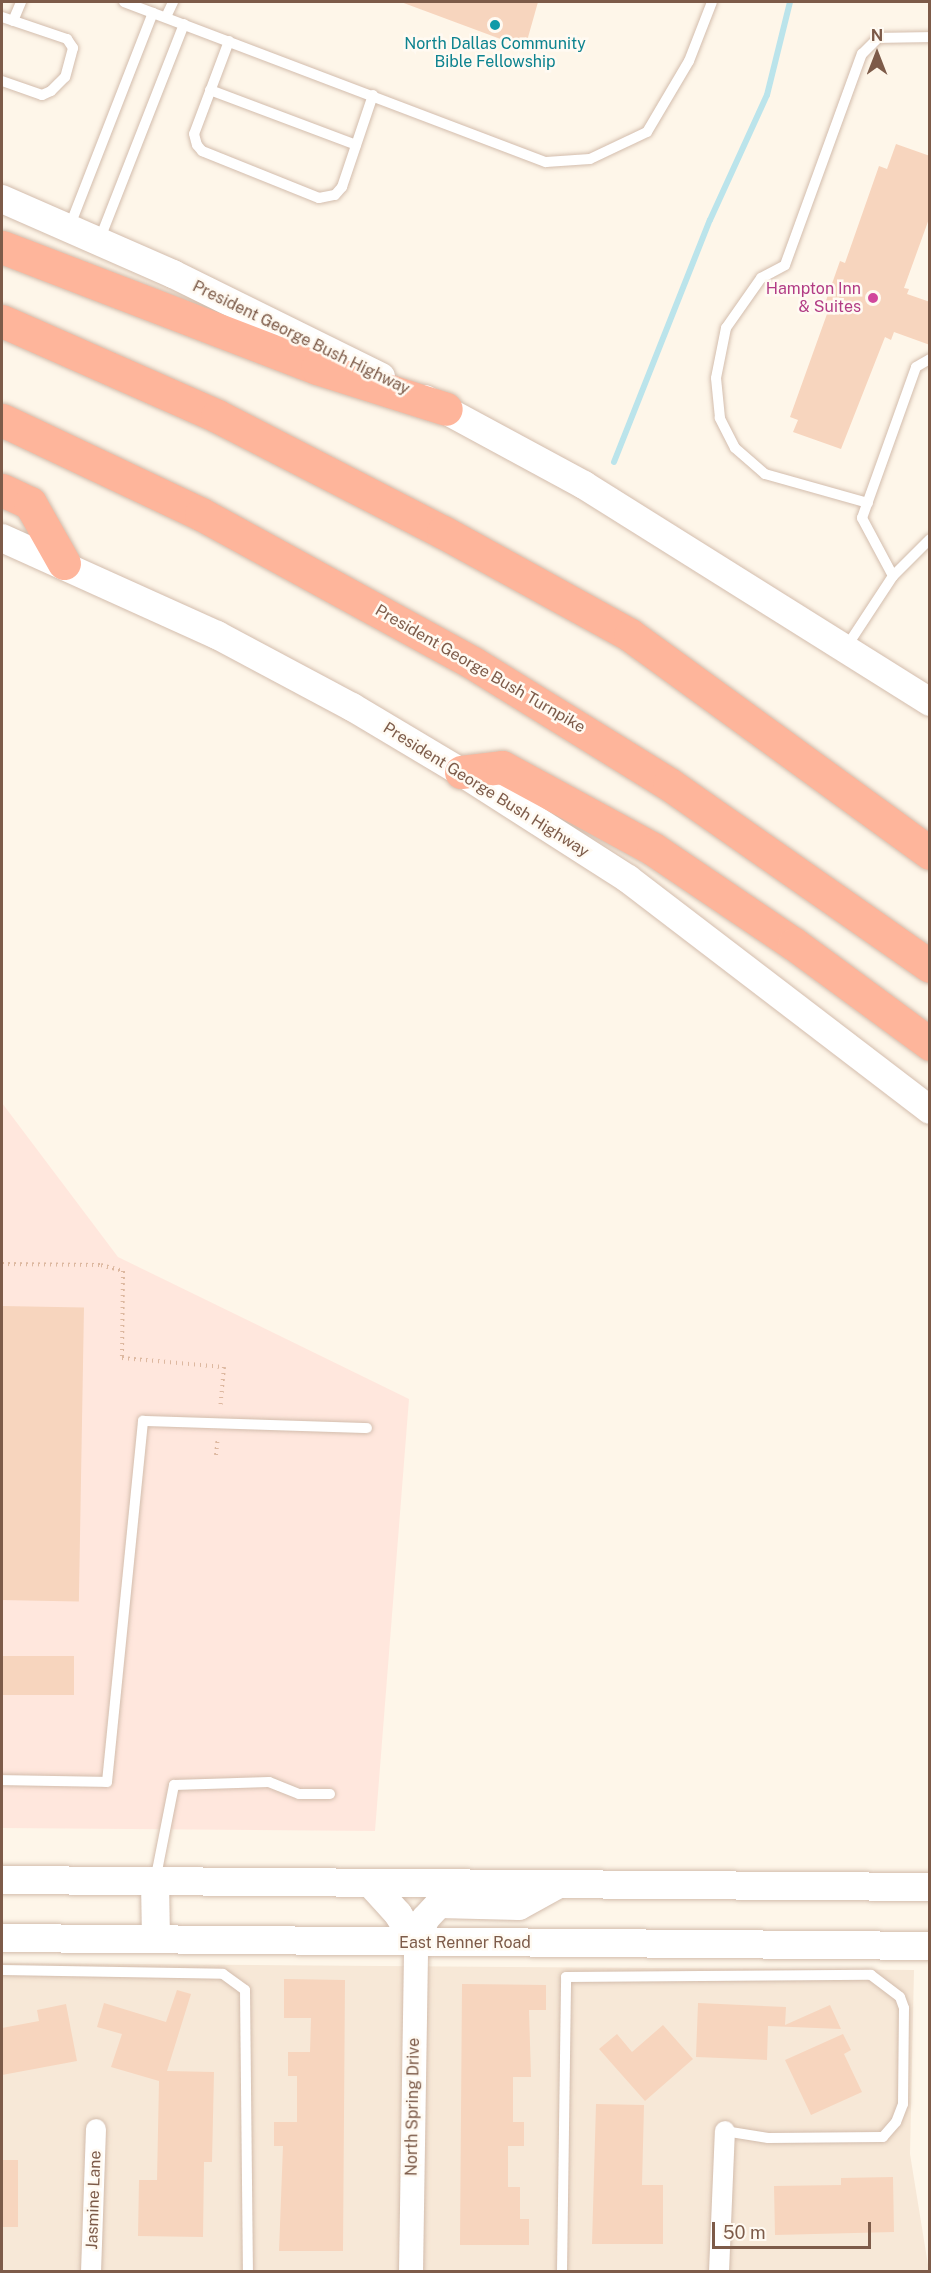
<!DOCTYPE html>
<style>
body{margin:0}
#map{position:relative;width:931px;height:2273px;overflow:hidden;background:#fef6e9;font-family:"Public Sans",sans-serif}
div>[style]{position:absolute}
.residential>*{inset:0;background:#f7e8d7}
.commercial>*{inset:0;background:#ffe7dd}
.stream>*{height:6px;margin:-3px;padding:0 3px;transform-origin:3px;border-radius:3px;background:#bbe4eb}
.building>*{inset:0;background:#f7d5be;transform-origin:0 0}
.path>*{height:4px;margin-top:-2px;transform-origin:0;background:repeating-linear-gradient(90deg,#ddb8a0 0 1.5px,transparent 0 6px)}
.roads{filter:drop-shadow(0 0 2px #d3bdad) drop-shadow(0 0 2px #d3bdad)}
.service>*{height:10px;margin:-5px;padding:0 5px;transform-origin:5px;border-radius:5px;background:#fff}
.minor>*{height:20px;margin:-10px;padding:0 10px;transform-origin:10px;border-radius:10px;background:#fff}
.tertiary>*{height:24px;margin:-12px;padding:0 12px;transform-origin:12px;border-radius:12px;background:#fff}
.secondary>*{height:28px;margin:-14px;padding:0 14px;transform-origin:14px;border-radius:14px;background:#fff}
.motorway>*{height:33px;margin:-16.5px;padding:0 16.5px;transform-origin:16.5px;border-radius:16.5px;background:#feb59b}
.dots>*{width:16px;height:16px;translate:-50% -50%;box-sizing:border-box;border:3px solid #fffaf2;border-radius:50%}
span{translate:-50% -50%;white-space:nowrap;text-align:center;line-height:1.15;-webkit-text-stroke:5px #fffaf2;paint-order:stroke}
.culture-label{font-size:16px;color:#0d838f}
.hotel-label{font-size:16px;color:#b23c85}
.right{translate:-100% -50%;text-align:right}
.street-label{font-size:16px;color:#7d5b49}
.frame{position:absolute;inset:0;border:3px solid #7d5b49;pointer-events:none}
.north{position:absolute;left:847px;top:24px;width:60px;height:60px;-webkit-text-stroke:4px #fffaf2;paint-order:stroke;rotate:0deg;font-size:16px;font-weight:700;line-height:24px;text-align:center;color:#7d5b49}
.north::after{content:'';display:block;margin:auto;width:21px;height:27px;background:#7d5b49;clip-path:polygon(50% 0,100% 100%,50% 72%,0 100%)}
.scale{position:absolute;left:712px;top:2222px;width:159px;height:27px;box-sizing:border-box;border:3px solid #7d5b49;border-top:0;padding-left:8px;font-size:18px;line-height:21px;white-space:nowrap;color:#7d5b49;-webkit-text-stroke:4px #fffaf2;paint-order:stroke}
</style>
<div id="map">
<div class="residential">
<i style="clip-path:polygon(2px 1963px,914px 1970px,910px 2154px,929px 2271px,2px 2272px)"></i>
</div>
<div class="commercial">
<i style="clip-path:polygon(2px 1103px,118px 1257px,409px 1399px,375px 1831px,2px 1828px)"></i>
</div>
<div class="stream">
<i style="left:614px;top:462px;width:260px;rotate:-68.4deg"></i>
<i style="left:710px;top:220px;width:137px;rotate:-65.5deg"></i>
<i style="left:767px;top:95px;width:96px;rotate:-76.1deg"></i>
</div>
<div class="building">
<i style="clip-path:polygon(401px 2px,538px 2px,525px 48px)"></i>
<i style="clip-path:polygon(896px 144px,930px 156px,930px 216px,904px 288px,909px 289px,907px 294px,930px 302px,930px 345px,894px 332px,891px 340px,885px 337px,841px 449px,793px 432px,798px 420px,790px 417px,827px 314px,822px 312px,840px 261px,845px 263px,879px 166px,887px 169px)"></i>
<i style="left:2px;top:1306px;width:82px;height:294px;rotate:1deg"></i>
<i style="left:2px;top:1656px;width:72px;height:39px"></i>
<i style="clip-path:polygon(284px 1979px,345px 1980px,343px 2251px,279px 2251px,283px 2146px,274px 2146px,274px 2122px,297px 2122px,297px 2076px,288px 2076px,288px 2052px,310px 2052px,311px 2018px,284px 2018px)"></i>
<i style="clip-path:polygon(462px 1984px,546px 1985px,546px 2010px,529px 2010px,531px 2077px,513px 2077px,513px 2122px,524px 2122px,524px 2146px,508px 2146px,508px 2187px,520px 2187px,520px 2219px,529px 2219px,529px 2245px,460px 2245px)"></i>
<i style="clip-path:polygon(177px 1990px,191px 1994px,167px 2071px,214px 2072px,212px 2162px,204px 2162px,203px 2237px,138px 2236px,139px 2180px,157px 2180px,159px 2081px,111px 2067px,122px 2034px,97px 2027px,104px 2003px,166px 2022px)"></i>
<i style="clip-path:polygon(698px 2003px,786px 2007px,785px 2025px,830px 2005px,841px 2029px,768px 2026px,767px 2060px,696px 2057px)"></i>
<i style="clip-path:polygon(66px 2004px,77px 2061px,2px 2075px,2px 2028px,39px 2021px,37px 2010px)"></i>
<i style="clip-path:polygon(663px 2025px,693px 2059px,645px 2101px,599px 2049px,617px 2034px,632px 2052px)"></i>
<i style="clip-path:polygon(843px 2034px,851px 2050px,844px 2054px,862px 2092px,811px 2115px,785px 2060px)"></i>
<i style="clip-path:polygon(596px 2104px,644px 2105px,642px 2185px,663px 2185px,663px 2244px,592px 2244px)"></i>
<i style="left:2px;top:2160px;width:16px;height:67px"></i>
<i style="clip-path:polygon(893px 2177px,894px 2232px,775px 2235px,774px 2186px,841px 2185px,841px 2178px)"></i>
</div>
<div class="path">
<i style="left:2px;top:1264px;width:99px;rotate:0.6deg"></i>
<i style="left:101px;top:1265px;width:23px;rotate:15deg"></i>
<i style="left:123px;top:1271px;width:87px;rotate:90.7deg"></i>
<i style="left:122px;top:1358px;width:102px;rotate:5deg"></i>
<i style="left:224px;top:1367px;width:42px;rotate:95.4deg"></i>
<i style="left:216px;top:1455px;width:18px;rotate:-84deg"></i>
</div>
<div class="roads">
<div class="service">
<i style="left:124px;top:2px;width:451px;rotate:20.8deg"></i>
<i style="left:546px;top:162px;width:44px;rotate:-3.9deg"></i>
<i style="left:590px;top:159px;width:63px;rotate:-25.3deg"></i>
<i style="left:647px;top:132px;width:82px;rotate:-59.4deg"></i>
<i style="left:689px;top:61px;width:63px;rotate:-68.7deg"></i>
<i style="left:2px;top:17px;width:69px;rotate:18.7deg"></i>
<i style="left:67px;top:39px;width:11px;rotate:56deg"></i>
<i style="left:73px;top:48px;width:30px;rotate:105deg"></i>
<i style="left:65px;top:77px;width:20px;rotate:135deg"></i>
<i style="left:51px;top:91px;width:10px;rotate:156deg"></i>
<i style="left:42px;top:95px;width:42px;rotate:-160.7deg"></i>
<i style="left:166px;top:17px;width:17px;rotate:-65deg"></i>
<i style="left:13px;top:21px;width:21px;rotate:-67deg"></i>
<i style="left:229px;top:41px;width:99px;rotate:110.6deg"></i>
<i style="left:194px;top:134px;width:11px;rotate:75deg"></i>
<i style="left:197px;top:145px;width:8px;rotate:50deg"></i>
<i style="left:202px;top:151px;width:126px;rotate:21.9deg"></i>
<i style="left:319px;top:198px;width:16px;rotate:-11deg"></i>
<i style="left:335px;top:195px;width:11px;rotate:-49deg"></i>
<i style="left:342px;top:187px;width:97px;rotate:-71.4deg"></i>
<i style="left:210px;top:90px;width:156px;rotate:20.6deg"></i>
<i style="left:69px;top:228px;width:231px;rotate:-68.7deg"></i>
<i style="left:99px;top:241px;width:233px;rotate:-68.6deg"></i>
<i style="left:868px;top:503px;width:107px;rotate:-164.3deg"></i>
<i style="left:765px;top:474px;width:40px;rotate:-139deg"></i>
<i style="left:735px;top:448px;width:34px;rotate:-117deg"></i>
<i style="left:720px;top:418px;width:40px;rotate:-95.7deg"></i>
<i style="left:716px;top:378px;width:51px;rotate:-78.7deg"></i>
<i style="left:726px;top:328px;width:61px;rotate:-55deg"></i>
<i style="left:761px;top:278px;width:27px;rotate:-28deg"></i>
<i style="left:785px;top:265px;width:225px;rotate:-70deg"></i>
<i style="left:862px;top:54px;width:23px;rotate:-45deg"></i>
<i style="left:878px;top:38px;width:52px;rotate:-1.1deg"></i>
<i style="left:893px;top:576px;width:52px;rotate:-45deg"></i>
<i style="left:845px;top:649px;width:87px;rotate:-56.7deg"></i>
<i style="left:893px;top:576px;width:66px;rotate:-118.1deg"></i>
<i style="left:862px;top:518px;width:160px;rotate:-70.3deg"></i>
<i style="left:916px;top:367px;width:16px;rotate:-30deg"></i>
<i style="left:2px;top:1780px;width:105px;rotate:1.1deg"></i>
<i style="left:107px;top:1782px;width:363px;rotate:-84.3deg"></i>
<i style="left:143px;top:1421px;width:224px;rotate:1.8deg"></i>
<i style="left:155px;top:1881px;width:98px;rotate:-78.8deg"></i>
<i style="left:174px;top:1785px;width:95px;rotate:-1.8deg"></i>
<i style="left:269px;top:1782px;width:32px;rotate:22deg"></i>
<i style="left:299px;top:1794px;width:31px"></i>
<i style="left:2px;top:1970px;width:221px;rotate:1deg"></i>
<i style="left:223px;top:1974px;width:27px;rotate:36deg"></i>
<i style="left:245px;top:1990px;width:282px;rotate:89.4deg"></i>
<i style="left:562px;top:2272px;width:295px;rotate:-89.2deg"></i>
<i style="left:566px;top:1977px;width:305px;rotate:-0.4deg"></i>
<i style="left:871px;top:1975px;width:36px;rotate:37deg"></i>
<i style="left:900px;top:1997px;width:12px;rotate:70deg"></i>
<i style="left:904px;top:2008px;width:96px;rotate:90.6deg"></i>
<i style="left:903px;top:2104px;width:19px;rotate:111deg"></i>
<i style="left:896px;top:2122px;width:20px;rotate:131deg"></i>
<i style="left:883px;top:2137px;width:115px;rotate:179.5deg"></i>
<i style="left:768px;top:2138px;width:44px;rotate:-170.8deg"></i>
</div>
<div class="minor">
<i style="left:91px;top:2272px;width:143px;rotate:-88deg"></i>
<i style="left:719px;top:2272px;width:141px;rotate:-87.6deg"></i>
</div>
<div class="tertiary">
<i style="left:411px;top:2272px;width:329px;rotate:-89.1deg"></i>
</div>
<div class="secondary">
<i style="left:2px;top:199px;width:187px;rotate:23.7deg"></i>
<i style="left:173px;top:274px;width:232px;rotate:26.3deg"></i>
<i style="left:425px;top:399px;width:181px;rotate:28.4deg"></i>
<i style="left:584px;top:485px;width:408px;rotate:32.1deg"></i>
<i style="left:2px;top:538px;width:236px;rotate:24.3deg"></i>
<i style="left:217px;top:635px;width:153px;rotate:28.1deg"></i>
<i style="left:352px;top:707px;width:127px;rotate:30.8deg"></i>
<i style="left:461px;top:772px;width:198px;rotate:32.6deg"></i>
<i style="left:628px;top:879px;width:380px;rotate:37.4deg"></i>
<i style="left:2px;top:1880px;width:928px;rotate:0.43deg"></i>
<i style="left:155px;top:1882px;width:55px;rotate:89deg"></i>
<i style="left:370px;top:1883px;width:42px;rotate:47.9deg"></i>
<i style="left:398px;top:1914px;width:34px;rotate:58deg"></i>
<i style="left:2px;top:1938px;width:928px;rotate:0.49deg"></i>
<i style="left:416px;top:1943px;width:26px;rotate:-69deg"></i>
<i style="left:425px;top:1919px;width:21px;rotate:-47deg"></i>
<i style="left:439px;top:1904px;width:80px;rotate:1.4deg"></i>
<i style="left:519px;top:1906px;width:43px;rotate:-28.9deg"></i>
</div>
<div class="motorway">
<i style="left:2px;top:247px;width:337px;rotate:21deg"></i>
<i style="left:317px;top:368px;width:135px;rotate:17.6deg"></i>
<i style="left:2px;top:321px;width:235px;rotate:23.8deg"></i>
<i style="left:217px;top:416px;width:254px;rotate:27.2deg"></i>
<i style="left:443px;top:532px;width:213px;rotate:28.8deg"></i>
<i style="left:630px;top:635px;width:371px;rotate:36deg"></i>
<i style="left:2px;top:420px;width:220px;rotate:25.3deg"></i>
<i style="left:201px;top:514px;width:310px;rotate:28.7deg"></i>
<i style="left:473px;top:663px;width:230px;rotate:31.7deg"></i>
<i style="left:669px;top:784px;width:318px;rotate:34.9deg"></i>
<i style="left:2px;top:490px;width:31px;rotate:25deg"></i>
<i style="left:30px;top:503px;width:69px;rotate:60.5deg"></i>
<i style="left:461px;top:772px;width:41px;rotate:-7deg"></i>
<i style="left:502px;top:767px;width:172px;rotate:28.5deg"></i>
<i style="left:653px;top:849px;width:170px;rotate:34deg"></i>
<i style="left:794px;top:944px;width:169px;rotate:36.3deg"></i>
</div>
</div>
<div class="dots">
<i style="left:495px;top:25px;background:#0f9aa8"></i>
<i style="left:873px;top:298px;background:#d1479c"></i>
</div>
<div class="culture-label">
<span style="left:495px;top:53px">North Dallas Community<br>Bible Fellowship</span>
</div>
<div class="hotel-label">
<span class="right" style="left:861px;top:298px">Hampton Inn<br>&amp; Suites</span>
</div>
<div class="street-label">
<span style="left:301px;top:338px;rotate:26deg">President George Bush Highway</span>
<span style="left:480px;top:669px;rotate:30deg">President George Bush Turnpike</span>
<span style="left:486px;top:790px;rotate:32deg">President George Bush Highway</span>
<span style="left:465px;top:1943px">East Renner Road</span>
<span style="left:413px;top:2107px;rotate:-89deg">North Spring Drive</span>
<span style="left:94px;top:2200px;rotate:-88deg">Jasmine Lane</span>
</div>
<div class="frame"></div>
<div class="north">N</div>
<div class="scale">50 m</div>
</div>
